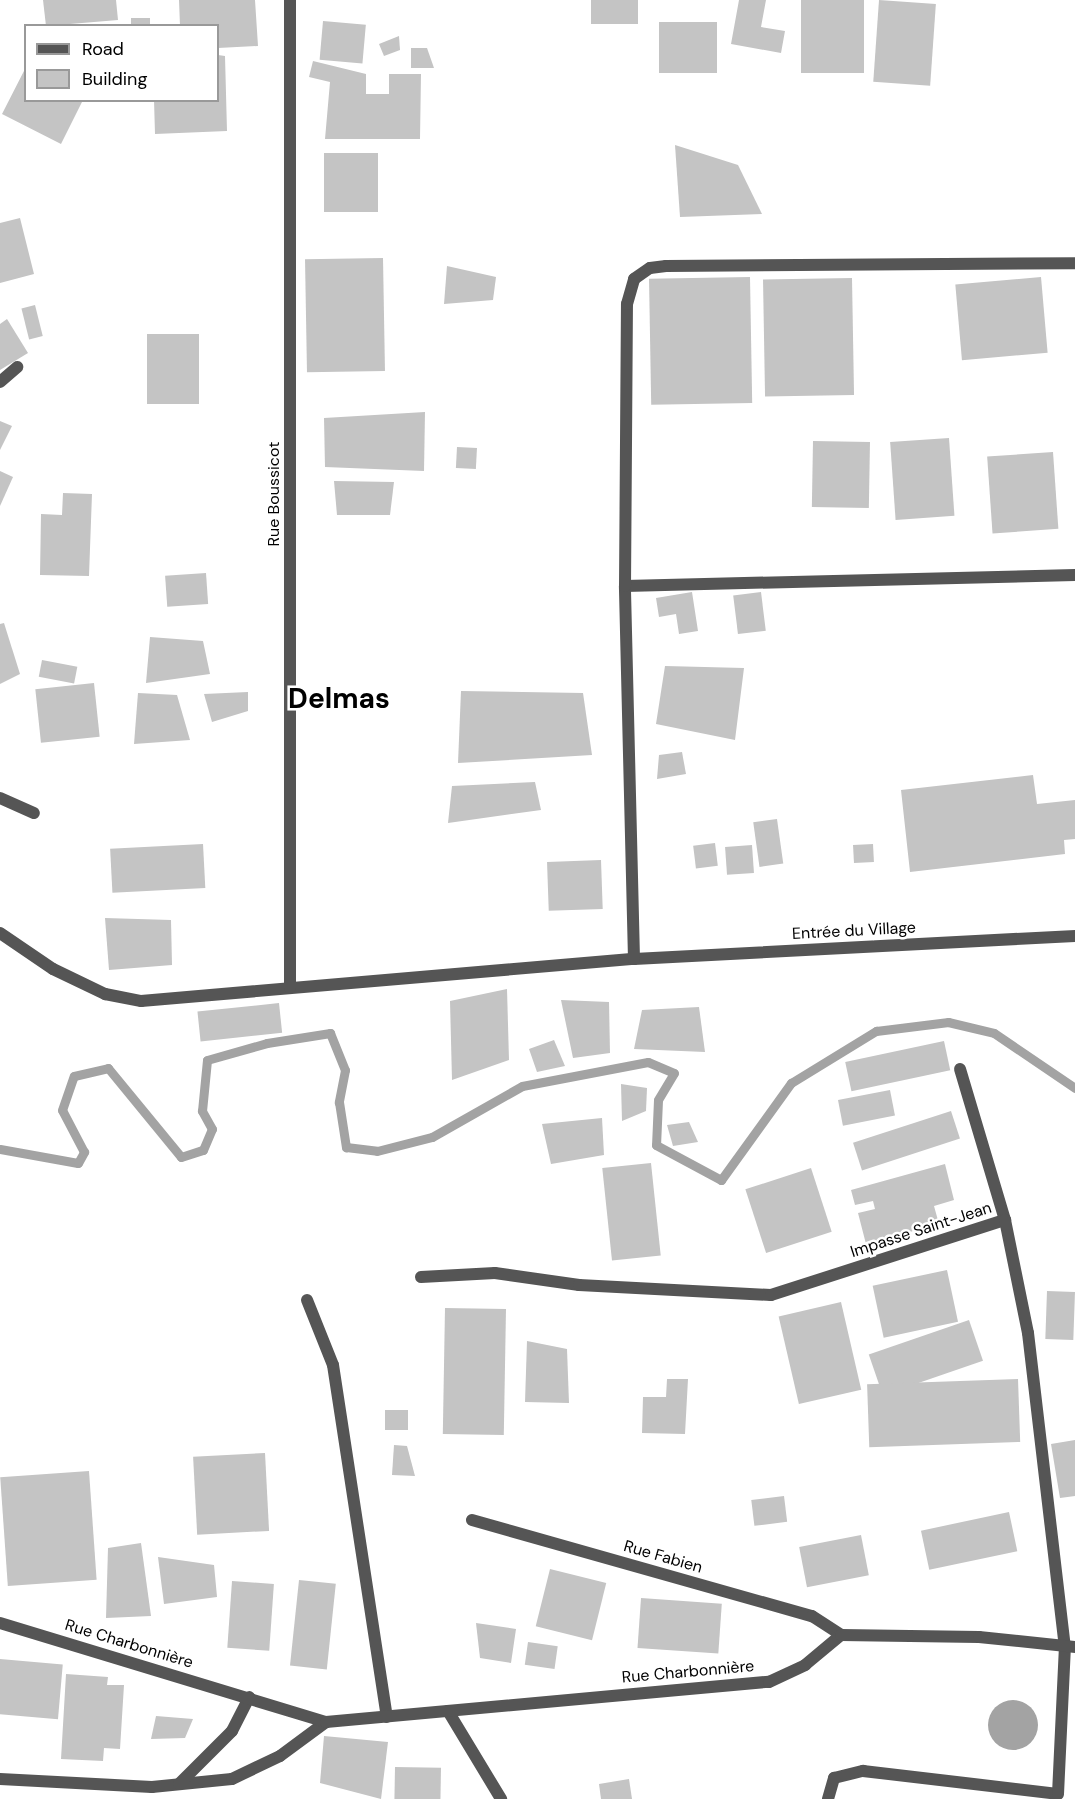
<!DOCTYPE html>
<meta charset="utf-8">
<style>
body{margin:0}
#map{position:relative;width:1075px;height:1799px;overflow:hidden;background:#fff;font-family:"DM Sans",sans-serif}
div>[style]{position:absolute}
.water>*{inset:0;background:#a3a3a3}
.round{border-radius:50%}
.stream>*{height:9px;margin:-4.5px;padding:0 4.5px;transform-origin:4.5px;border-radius:4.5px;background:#a3a3a3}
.building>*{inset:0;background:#c4c4c4;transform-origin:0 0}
.service>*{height:12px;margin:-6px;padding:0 6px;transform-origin:6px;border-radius:6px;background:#555}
.minor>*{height:12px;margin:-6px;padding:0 6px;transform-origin:6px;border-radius:6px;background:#555}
.tertiary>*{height:12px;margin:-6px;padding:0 6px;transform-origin:6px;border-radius:6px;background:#555}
span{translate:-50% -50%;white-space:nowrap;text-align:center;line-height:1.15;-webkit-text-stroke:5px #fff;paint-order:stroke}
.street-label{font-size:16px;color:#000}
.town-label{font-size:28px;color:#000;font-weight:700}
.legend{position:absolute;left:24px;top:24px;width:195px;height:78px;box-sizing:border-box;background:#fff;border:2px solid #999;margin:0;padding:8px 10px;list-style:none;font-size:18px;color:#000}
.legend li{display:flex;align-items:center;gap:12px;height:30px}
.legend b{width:30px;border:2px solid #999}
</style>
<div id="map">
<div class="water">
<i class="round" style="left:988px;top:1700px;width:50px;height:50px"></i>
</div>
<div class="stream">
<i style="left:0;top:1149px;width:79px;rotate:10.2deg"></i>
<i style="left:78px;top:1163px;width:13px;rotate:-61deg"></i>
<i style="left:84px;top:1152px;width:47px;rotate:-117.6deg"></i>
<i style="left:62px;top:1110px;width:36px;rotate:-71deg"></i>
<i style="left:74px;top:1076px;width:35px;rotate:-13deg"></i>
<i style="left:108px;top:1068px;width:115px;rotate:50.6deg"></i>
<i style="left:181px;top:1157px;width:23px;rotate:-18deg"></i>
<i style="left:203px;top:1150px;width:23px;rotate:-67deg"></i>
<i style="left:212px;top:1129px;width:21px;rotate:-119deg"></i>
<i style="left:202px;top:1111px;width:51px;rotate:-84.4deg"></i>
<i style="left:207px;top:1060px;width:62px;rotate:-15.8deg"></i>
<i style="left:267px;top:1043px;width:64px;rotate:-9deg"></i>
<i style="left:330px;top:1033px;width:40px;rotate:68deg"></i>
<i style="left:345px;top:1070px;width:33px;rotate:101deg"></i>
<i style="left:339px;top:1102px;width:46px;rotate:81.2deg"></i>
<i style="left:346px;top:1147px;width:31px;rotate:7deg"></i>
<i style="left:377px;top:1151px;width:57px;rotate:-14.3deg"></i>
<i style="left:432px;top:1137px;width:103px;rotate:-29.5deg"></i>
<i style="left:522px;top:1086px;width:128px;rotate:-10.8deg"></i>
<i style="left:648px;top:1062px;width:28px;rotate:23deg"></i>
<i style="left:674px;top:1073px;width:31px;rotate:121deg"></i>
<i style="left:658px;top:1100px;width:45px;rotate:92.5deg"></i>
<i style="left:656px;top:1145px;width:74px;rotate:28.3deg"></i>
<i style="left:721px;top:1180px;width:120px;rotate:-54.2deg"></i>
<i style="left:791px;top:1083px;width:100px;rotate:-31.5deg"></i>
<i style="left:876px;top:1031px;width:73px;rotate:-7.1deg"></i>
<i style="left:948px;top:1022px;width:47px;rotate:13.4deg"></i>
<i style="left:994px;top:1033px;width:98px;rotate:34.2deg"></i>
</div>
<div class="building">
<i style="clip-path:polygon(43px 0,116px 0,118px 20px,46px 26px)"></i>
<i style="clip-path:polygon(179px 0,255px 0,258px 46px,218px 48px,218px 26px,180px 26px)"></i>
<i style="left:591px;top:0;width:47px;height:24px"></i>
<i style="clip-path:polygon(739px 0,766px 0,761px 27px,785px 31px,781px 53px,731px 44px)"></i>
<i style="left:801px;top:0;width:63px;height:73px"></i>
<i style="left:879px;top:0;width:57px;height:82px;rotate:4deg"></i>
<i style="left:131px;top:18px;width:19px;height:8px"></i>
<i style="left:323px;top:21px;width:43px;height:39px;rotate:5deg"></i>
<i style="left:717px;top:22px;width:51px;height:58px;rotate:90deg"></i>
<i style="clip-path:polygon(399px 36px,400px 50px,384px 56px,379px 44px)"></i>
<i style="clip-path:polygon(411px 48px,427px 48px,434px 68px,411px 68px)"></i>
<i style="clip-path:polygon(218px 55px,225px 56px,227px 131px,155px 134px,154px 100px,218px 100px)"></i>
<i style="clip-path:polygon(313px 61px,366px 74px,366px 94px,389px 94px,389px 74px,421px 74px,420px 139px,325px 139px,330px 82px,309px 77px)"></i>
<i style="clip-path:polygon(26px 67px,26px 100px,83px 100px,61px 144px,2px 114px)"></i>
<i style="clip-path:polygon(675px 145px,738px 165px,762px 214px,680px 217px)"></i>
<i style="left:378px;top:153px;width:59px;height:54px;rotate:90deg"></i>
<i style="clip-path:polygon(20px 218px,34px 274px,0 283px,0 223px)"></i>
<i style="left:383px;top:258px;width:113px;height:78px;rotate:89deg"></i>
<i style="clip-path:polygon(447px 266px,496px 277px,493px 300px,444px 304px)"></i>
<i style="left:750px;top:277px;width:126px;height:101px;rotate:89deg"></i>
<i style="left:1041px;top:277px;width:76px;height:86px;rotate:85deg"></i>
<i style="left:852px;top:278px;width:117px;height:89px;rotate:89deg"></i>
<i style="left:35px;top:305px;width:32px;height:14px;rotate:76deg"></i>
<i style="clip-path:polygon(7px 319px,28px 353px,0 370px,0 324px)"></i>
<i style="left:199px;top:334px;width:70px;height:52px;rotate:90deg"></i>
<i style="clip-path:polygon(425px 412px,424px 471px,325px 467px,324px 418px)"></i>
<i style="clip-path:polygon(0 421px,12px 426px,0 450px)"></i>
<i style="left:949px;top:438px;width:78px;height:59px;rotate:86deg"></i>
<i style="left:813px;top:441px;width:57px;height:66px;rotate:1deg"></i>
<i style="left:457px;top:447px;width:20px;height:21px;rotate:3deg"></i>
<i style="left:1053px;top:452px;width:77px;height:66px;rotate:86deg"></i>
<i style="clip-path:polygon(0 471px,13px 477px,0 506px)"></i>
<i style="clip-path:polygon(334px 481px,394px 482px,390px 515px,337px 515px)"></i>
<i style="clip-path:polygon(63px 493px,92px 494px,89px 576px,40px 575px,41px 514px,62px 515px)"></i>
<i style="left:206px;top:573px;width:31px;height:41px;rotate:86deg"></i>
<i style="clip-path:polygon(692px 592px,698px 631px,679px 634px,676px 614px,659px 617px,656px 598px)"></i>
<i style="left:761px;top:592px;width:39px;height:28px;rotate:83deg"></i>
<i style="clip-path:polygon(4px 623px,20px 674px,0 684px,0 624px)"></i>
<i style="clip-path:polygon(150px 637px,203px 641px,210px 674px,146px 683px)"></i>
<i style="left:42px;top:660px;width:36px;height:17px;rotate:11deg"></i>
<i style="clip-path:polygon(665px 666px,744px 668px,735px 740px,656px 724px)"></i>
<i style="left:94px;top:683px;width:54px;height:59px;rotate:84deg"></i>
<i style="clip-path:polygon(461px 691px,583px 693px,592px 755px,458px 763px)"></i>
<i style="clip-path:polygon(248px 692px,248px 711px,212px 722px,204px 694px)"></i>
<i style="clip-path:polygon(138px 693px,177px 695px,190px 740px,134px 744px)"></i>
<i style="clip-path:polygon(682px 752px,686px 774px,657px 779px,659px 755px)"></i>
<i style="clip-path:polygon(1033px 775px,1037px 804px,1075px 800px,1075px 839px,1064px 840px,1065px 854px,910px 872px,901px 790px)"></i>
<i style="clip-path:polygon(535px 782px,541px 810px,448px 823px,452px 786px)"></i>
<i style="left:777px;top:819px;width:45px;height:24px;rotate:82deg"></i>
<i style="left:715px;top:843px;width:23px;height:22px;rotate:83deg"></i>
<i style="left:203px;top:844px;width:44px;height:93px;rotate:87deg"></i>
<i style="left:873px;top:844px;width:18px;height:20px;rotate:87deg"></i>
<i style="left:752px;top:845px;width:28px;height:27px;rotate:86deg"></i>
<i style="left:601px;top:860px;width:49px;height:54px;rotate:88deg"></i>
<i style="clip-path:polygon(105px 918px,171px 920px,172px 965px,109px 970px)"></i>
<i style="clip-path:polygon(507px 989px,509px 1060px,452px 1080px,450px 1001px)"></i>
<i style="clip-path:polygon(561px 1000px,609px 1002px,610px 1053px,573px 1058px)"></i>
<i style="left:279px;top:1003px;width:30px;height:82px;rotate:84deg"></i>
<i style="clip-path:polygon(699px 1007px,705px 1052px,634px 1049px,642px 1010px)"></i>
<i style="clip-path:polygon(554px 1040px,565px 1066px,537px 1072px,529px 1049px)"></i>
<i style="left:944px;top:1041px;width:30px;height:101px;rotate:78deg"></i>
<i style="clip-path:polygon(621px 1084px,647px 1088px,646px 1111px,622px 1121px)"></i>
<i style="left:890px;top:1090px;width:26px;height:53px;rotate:79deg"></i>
<i style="left:951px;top:1111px;width:29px;height:103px;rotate:72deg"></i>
<i style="clip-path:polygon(602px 1118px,604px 1155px,551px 1164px,542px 1124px)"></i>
<i style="clip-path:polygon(689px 1122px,698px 1142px,673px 1146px,667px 1125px)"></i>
<i style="left:651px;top:1163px;width:93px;height:49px;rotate:84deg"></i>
<i style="clip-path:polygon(945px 1164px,954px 1200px,934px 1206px,939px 1224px,866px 1244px,858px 1213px,875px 1209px,873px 1201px,855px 1205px,851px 1190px)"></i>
<i style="left:811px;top:1168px;width:67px;height:69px;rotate:72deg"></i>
<i style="left:947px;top:1270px;width:53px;height:76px;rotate:78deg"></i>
<i style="left:1047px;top:1291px;width:28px;height:48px;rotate:2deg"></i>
<i style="left:841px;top:1302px;width:90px;height:64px;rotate:77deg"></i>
<i style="left:445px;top:1308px;width:61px;height:126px;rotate:1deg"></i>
<i style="left:969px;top:1320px;width:43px;height:106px;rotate:71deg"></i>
<i style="clip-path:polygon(527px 1341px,567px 1349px,569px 1403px,525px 1402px)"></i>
<i style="clip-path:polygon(667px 1379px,688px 1379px,685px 1434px,642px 1433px,643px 1397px,666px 1397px)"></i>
<i style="left:1018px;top:1379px;width:63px;height:151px;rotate:88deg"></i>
<i style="left:385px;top:1410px;width:23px;height:20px"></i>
<i style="clip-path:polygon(1075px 1440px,1075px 1496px,1060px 1498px,1051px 1444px)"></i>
<i style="clip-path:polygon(394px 1445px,407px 1446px,415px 1476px,392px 1475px)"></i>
<i style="left:265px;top:1453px;width:78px;height:72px;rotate:87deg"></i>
<i style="left:89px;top:1471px;width:109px;height:89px;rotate:86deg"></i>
<i style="left:784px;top:1496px;width:26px;height:33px;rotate:83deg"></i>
<i style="left:1009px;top:1512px;width:40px;height:90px;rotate:78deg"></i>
<i style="left:861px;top:1535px;width:41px;height:63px;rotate:79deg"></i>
<i style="clip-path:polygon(141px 1543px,151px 1616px,106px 1618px,108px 1548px)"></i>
<i style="clip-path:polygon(158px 1557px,214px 1565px,217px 1597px,164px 1604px)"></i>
<i style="left:550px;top:1569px;width:58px;height:59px;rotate:14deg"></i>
<i style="left:299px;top:1580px;width:37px;height:86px;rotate:6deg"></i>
<i style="left:232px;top:1581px;width:42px;height:67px;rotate:4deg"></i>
<i style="left:641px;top:1598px;width:81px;height:50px;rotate:4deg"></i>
<i style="clip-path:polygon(476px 1623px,516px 1629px,511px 1663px,480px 1658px)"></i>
<i style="left:528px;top:1642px;width:30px;height:23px;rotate:8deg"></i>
<i style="left:0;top:1659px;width:63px;height:55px;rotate:5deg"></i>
<i style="clip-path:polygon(66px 1674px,108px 1677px,107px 1685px,124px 1685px,120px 1749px,104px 1748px,103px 1761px,61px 1759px)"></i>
<i style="clip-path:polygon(156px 1716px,193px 1719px,185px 1738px,151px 1739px)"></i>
<i style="clip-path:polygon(324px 1736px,388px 1742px,381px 1799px,320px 1783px)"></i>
<i style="left:395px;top:1767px;width:46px;height:32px;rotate:1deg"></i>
<i style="clip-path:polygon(629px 1779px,632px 1799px,601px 1799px,599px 1784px)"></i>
</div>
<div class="service">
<i style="left:0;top:382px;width:23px;rotate:-41deg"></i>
<i style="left:307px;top:1300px;width:70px;rotate:68.2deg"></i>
<i style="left:333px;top:1365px;width:356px;rotate:81.3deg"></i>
<i style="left:828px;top:1799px;width:22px;rotate:-74deg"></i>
<i style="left:834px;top:1778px;width:30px;rotate:-14deg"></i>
<i style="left:863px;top:1771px;width:196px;rotate:6.7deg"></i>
<i style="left:1058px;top:1794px;width:148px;rotate:-87.3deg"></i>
</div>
<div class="minor">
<i style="left:625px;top:586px;width:450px;rotate:-1.4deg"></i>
<i style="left:0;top:798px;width:37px;rotate:24deg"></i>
<i style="left:0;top:933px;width:64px;rotate:34.2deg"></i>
<i style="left:53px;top:969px;width:58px;rotate:25.7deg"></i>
<i style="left:105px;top:994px;width:37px;rotate:11deg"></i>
<i style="left:141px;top:1001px;width:495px;rotate:-4.9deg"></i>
<i style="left:634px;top:959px;width:442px;rotate:-3deg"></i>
<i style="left:634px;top:959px;width:373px;rotate:-91.4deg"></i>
<i style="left:625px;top:586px;width:282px;rotate:-89.6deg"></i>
<i style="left:627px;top:304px;width:26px;rotate:-74deg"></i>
<i style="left:634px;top:279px;width:19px;rotate:-35deg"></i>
<i style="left:650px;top:268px;width:16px;rotate:-7deg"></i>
<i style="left:666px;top:266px;width:409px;rotate:-0.4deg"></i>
<i style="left:290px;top:988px;width:988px;rotate:-90deg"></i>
<i style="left:960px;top:1069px;width:158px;rotate:73.4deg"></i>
<i style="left:421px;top:1277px;width:74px;rotate:-3.1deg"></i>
<i style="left:495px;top:1273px;width:85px;rotate:8.1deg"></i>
<i style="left:579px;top:1285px;width:192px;rotate:3deg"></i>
<i style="left:771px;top:1295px;width:246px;rotate:-17.8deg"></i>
<i style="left:1005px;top:1220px;width:115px;rotate:78.5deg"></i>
<i style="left:1028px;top:1333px;width:315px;rotate:83.3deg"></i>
<i style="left:472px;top:1520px;width:353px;rotate:15.8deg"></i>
<i style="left:812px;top:1616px;width:35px;rotate:33deg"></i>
<i style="left:448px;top:1711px;width:103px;rotate:58.9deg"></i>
<i style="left:0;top:1779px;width:152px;rotate:3deg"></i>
<i style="left:152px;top:1787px;width:80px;rotate:-5.7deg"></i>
<i style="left:232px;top:1779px;width:53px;rotate:-25.6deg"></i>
<i style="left:280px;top:1756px;width:57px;rotate:-36.5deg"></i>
<i style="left:179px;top:1784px;width:75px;rotate:-45deg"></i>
<i style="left:232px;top:1731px;width:38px;rotate:-63deg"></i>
</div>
<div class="tertiary">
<i style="left:0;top:1623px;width:341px;rotate:16.9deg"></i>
<i style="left:326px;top:1722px;width:445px;rotate:-5.2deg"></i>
<i style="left:769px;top:1682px;width:40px;rotate:-25deg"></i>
<i style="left:805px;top:1665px;width:47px;rotate:-39.8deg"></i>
<i style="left:841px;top:1635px;width:138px;rotate:0.8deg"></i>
<i style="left:979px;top:1637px;width:97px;rotate:5.9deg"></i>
</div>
<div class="street-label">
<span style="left:274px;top:494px;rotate:-90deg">Rue Boussicot</span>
<span style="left:854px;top:931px;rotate:-3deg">Entrée du Village</span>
<span style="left:921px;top:1230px;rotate:-18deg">Impasse Saint-Jean</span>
<span style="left:663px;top:1557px;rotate:16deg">Rue Fabien</span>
<span style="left:129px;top:1644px;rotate:17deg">Rue Charbonnière</span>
<span style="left:688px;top:1672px;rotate:-5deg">Rue Charbonnière</span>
</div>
<div class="town-label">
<span style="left:339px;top:699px">Delmas</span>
</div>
<ul class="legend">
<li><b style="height:8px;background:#555"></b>Road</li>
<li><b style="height:16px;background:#c4c4c4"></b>Building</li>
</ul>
</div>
